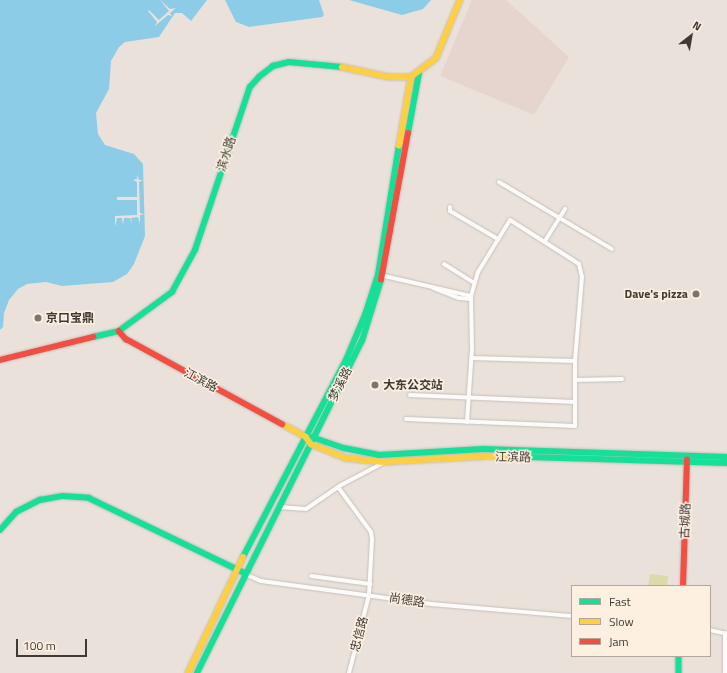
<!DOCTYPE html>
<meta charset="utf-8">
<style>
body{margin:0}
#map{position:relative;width:727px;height:673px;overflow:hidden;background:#eae2da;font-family:"Titillium Web","Noto Sans SC",sans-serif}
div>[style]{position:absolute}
.commercial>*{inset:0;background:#e6d5ce}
.green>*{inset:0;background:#dadaad}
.water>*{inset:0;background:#8ccce7}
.pier>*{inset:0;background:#eae2da}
.roads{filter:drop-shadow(0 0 1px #c6c0ba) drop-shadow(0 0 1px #c6c0ba)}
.street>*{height:4px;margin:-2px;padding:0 2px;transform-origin:2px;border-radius:2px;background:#fcfbf9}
.fast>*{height:5.5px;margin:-2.75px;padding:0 2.75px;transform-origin:2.75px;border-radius:2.75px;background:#16e098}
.slow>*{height:5.5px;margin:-2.75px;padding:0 2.75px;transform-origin:2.75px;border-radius:2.75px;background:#ffcf43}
.jam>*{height:5.5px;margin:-2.75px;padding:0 2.75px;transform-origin:2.75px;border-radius:2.75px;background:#f24e42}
.dots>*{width:11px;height:11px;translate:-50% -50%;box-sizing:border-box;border:2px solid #fdf0e1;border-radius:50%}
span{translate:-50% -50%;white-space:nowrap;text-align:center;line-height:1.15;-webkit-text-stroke:3px #fdf0e1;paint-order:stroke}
.street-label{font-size:12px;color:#3f3a34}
.poi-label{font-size:12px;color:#3f3a34;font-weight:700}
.right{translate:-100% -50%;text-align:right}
.left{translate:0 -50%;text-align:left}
.legend{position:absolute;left:571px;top:585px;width:140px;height:72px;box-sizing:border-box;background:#fdf0e1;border:1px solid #b1a79c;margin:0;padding:5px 7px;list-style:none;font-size:12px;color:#3f3a34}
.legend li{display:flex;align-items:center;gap:8px;height:20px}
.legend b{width:20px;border:1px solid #b1a79c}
.north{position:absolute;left:671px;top:16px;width:40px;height:40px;-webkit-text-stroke:3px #fdf0e1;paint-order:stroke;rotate:31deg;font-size:11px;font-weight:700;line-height:16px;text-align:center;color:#3f3a34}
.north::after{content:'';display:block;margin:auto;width:14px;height:18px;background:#3f3a34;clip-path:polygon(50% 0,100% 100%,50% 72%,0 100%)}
.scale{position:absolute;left:16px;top:639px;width:71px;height:18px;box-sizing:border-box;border:2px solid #3f3a34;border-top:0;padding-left:5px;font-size:12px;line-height:14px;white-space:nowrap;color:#3f3a34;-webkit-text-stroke:3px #fdf0e1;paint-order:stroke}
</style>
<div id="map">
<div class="commercial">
<i style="clip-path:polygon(472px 0,506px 0,569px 57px,534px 115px,440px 76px)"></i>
</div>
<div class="green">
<i style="clip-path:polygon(650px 574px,668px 576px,667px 586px,648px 586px)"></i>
</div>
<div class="water">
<i style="clip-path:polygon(0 0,207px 0,191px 21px,182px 13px,175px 13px,159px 37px,125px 42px,119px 47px,111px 61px,109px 89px,96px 113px,98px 134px,105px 145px,134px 154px,143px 164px,145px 236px,134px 264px,127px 274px,113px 282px,62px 286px,46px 282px,27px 284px,18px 289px,9px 300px,4px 313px,3px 327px,0 330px)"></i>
<i style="clip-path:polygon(225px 0,319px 0,324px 15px,322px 17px,249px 27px,236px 22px)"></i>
<i style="clip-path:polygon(349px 0,431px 0,423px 9px,402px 15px)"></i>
</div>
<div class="pier">
<i style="clip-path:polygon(160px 0,170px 9px,176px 8px,170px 13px,172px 16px,168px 15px,155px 26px,157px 22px,148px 11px,149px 10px,159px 20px,169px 11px)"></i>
<i style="clip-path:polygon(137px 175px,139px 180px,143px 180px,139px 182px,140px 213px,144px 214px,140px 215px,140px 224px,138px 217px,131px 218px,132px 224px,130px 218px,124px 218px,123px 225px,122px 218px,117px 218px,115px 227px,115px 216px,137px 215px,137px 200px,117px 200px,117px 197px,137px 197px,137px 182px,133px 180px,137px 179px)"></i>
</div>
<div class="roads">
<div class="street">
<i style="left:499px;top:182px;width:131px;rotate:30.7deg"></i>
<i style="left:450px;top:207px;width:4px;rotate:90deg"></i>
<i style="left:450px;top:211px;width:56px;rotate:30.3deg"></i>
<i style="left:545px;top:241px;width:38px;rotate:-58deg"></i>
<i style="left:444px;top:264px;width:36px;rotate:32deg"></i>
<i style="left:380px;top:275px;width:93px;rotate:13deg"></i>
<i style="left:433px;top:288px;width:28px;rotate:21deg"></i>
<i style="left:459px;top:298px;width:12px;rotate:5deg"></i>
<i style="left:575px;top:380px;width:47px;rotate:-1.2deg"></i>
<i style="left:410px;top:395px;width:165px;rotate:2.4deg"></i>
<i style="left:406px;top:419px;width:169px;rotate:2.4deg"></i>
<i style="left:575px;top:426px;width:65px;rotate:-90deg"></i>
<i style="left:575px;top:361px;width:104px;rotate:-178.3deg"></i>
<i style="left:467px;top:422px;width:73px;rotate:-86.1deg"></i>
<i style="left:472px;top:349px;width:53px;rotate:-91.1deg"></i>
<i style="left:471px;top:296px;width:25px;rotate:-74deg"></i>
<i style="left:478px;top:272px;width:61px;rotate:-58.4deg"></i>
<i style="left:510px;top:220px;width:82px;rotate:32.5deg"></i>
<i style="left:579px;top:264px;width:13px;rotate:77deg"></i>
<i style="left:582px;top:277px;width:84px;rotate:94.8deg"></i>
<i style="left:338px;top:487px;width:56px;rotate:53.7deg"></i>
<i style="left:371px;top:532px;width:7px;rotate:82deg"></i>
<i style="left:372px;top:539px;width:56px;rotate:93.1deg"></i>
<i style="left:369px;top:595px;width:81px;rotate:104.4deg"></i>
<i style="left:279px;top:507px;width:27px;rotate:4deg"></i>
<i style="left:306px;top:509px;width:42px;rotate:-34.4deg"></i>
<i style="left:341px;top:485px;width:50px;rotate:-27.6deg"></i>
<i style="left:245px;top:574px;width:17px;rotate:24deg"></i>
<i style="left:261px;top:581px;width:172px;rotate:7.7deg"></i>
<i style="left:431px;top:604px;width:142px;rotate:4.9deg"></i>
<i style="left:311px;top:576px;width:60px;rotate:7.7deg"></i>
<i style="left:710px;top:630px;width:17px;rotate:13deg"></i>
<i style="left:725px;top:673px;width:40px;rotate:-90deg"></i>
</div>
<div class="fast">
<i style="left:408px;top:133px;width:61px;rotate:-79.6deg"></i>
<i style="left:93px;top:337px;width:27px;rotate:-13deg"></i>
<i style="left:119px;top:331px;width:66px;rotate:-36.3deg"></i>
<i style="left:172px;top:292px;width:48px;rotate:-61.3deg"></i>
<i style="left:195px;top:250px;width:172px;rotate:-71.4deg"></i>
<i style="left:250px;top:87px;width:13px;rotate:-48deg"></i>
<i style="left:259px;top:77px;width:18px;rotate:-38deg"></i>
<i style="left:273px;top:66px;width:16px;rotate:-14deg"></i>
<i style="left:289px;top:62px;width:53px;rotate:5.4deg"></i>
<i style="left:312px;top:437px;width:34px;rotate:19deg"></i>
<i style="left:344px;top:448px;width:36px;rotate:11deg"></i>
<i style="left:379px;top:455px;width:104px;rotate:-3.3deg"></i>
<i style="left:483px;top:449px;width:244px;rotate:1.9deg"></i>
<i style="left:529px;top:457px;width:198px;rotate:1.7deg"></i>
<i style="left:0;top:530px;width:24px;rotate:-48deg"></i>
<i style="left:16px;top:512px;width:27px;rotate:-27deg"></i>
<i style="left:40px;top:500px;width:23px;rotate:-10deg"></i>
<i style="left:63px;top:496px;width:26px;rotate:4deg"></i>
<i style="left:89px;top:498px;width:173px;rotate:25.7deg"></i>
<i style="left:243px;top:557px;width:222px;rotate:-62.4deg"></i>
<i style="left:346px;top:360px;width:49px;rotate:-67.1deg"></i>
<i style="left:365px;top:315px;width:42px;rotate:-72deg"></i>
<i style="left:378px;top:275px;width:131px;rotate:-80.8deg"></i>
<i style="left:679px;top:656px;width:17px;rotate:90deg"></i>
<i style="left:197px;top:673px;width:371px;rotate:-63.6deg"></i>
<i style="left:362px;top:341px;width:64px;rotate:-72.7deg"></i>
</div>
<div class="slow">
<i style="left:342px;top:67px;width:48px;rotate:12deg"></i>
<i style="left:389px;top:77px;width:22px"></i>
<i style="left:411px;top:77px;width:31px;rotate:-37deg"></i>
<i style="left:436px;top:58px;width:63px;rotate:-67.5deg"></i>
<i style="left:399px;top:146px;width:70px;rotate:-80.1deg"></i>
<i style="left:282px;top:424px;width:27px;rotate:28deg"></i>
<i style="left:306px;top:437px;width:9px;rotate:54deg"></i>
<i style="left:311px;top:444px;width:37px;rotate:22deg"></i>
<i style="left:345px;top:458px;width:38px;rotate:6deg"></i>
<i style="left:383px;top:462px;width:105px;rotate:-3.3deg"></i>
<i style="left:488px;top:456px;width:41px;rotate:1.4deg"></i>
<i style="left:188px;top:673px;width:128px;rotate:-64.6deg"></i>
</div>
<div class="jam">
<i style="left:381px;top:280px;width:149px;rotate:-79.6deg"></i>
<i style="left:119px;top:331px;width:11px;rotate:49deg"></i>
<i style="left:126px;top:339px;width:178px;rotate:28.6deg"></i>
<i style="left:0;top:360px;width:96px;rotate:-13.9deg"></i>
<i style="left:683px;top:586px;width:126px;rotate:-88.2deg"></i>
</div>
</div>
<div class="dots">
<i style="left:696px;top:294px;background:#7b756e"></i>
<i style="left:38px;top:318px;background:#7b756e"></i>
<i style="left:375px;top:385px;background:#7b756e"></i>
</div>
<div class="street-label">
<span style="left:226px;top:154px;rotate:-72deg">滨水路</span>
<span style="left:201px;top:380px;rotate:28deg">江滨路</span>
<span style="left:340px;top:384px;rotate:-63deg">梦溪路</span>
<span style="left:513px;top:457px;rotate:1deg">江滨路</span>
<span style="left:685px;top:521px;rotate:-88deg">古城路</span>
<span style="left:407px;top:600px;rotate:8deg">尚德路</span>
<span style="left:359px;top:634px;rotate:-75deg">忠信路</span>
</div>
<div class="poi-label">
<span class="right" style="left:688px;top:294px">Dave's pizza</span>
<span class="left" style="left:46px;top:318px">京口宝鼎</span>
<span class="left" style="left:383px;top:385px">大东公交站</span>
</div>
<ul class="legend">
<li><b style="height:5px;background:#16e098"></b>Fast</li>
<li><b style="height:5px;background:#ffcf43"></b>Slow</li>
<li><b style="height:5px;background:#f24e42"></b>Jam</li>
</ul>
<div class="north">N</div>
<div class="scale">100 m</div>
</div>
